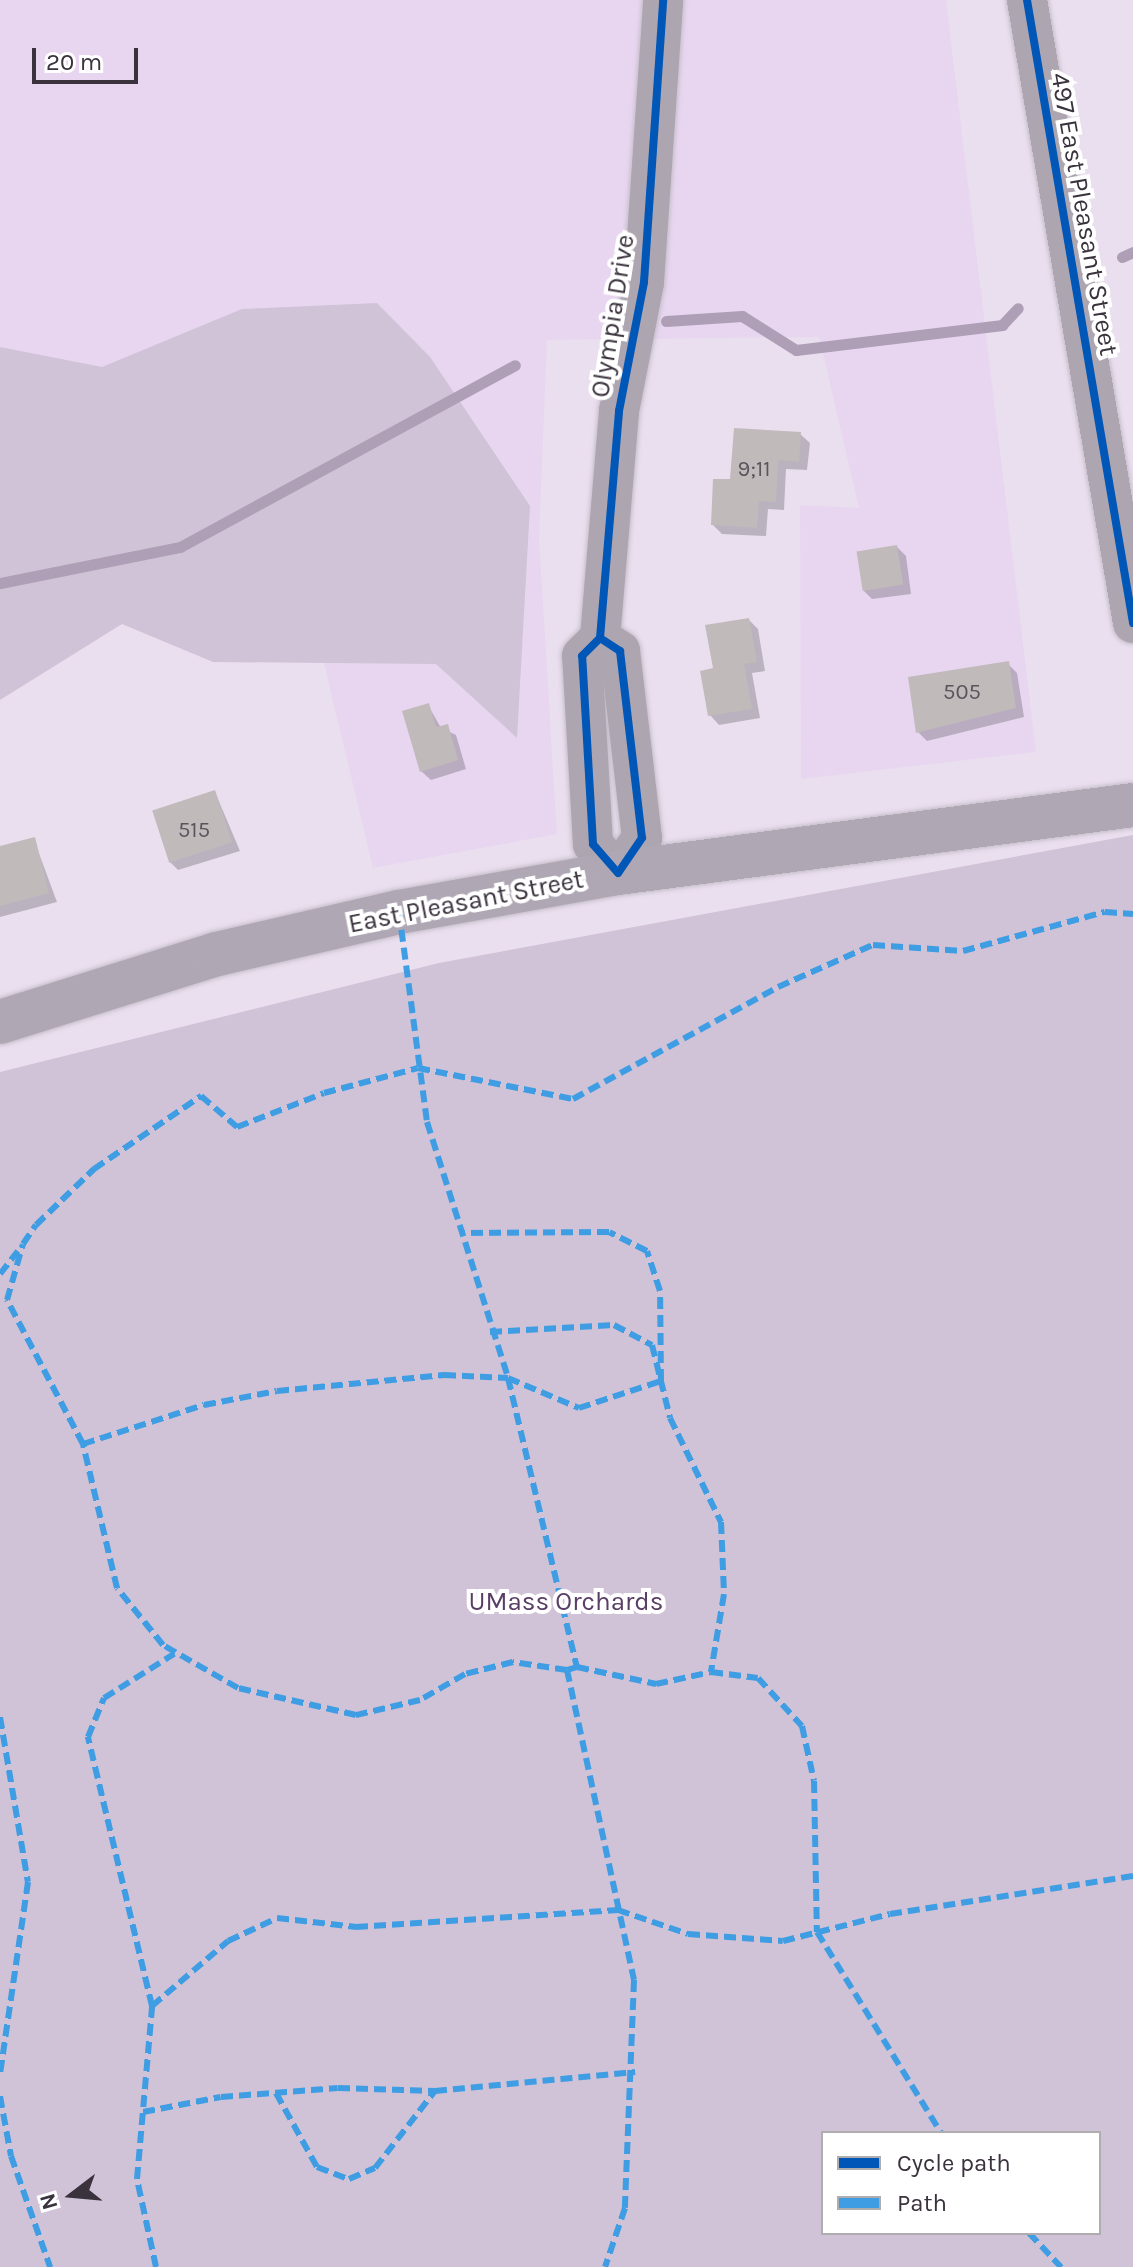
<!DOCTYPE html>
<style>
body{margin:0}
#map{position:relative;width:1133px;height:2267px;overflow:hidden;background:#eadfef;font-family:Karla,sans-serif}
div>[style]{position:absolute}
.built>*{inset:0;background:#e8d6f0}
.green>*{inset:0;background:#d0c2d7}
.shadow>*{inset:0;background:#0003}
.stream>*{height:11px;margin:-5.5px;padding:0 5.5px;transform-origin:5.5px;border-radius:5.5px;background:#ae9fb6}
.building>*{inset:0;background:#c0babb;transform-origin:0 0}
.roads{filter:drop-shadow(0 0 2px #c6beca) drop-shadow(0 0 2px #c6beca)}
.minor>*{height:40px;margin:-20px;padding:0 20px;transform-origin:20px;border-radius:20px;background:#ada5b0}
.major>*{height:44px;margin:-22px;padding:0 22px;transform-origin:22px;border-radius:22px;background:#b0a7b5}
.quiet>*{height:6px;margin-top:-3px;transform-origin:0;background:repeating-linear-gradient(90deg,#3e9de3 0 12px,transparent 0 18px)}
.cycleway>*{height:8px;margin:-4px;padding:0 4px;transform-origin:4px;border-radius:4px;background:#0057b8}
span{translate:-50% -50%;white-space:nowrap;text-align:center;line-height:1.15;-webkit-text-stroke:8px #fff;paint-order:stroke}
.number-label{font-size:22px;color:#5c545c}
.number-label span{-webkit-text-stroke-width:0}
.street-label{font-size:26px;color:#3a323d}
.park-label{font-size:26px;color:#593e65}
.legend{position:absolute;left:821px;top:2131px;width:280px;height:104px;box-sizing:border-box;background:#fff;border:2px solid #b0adb1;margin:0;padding:10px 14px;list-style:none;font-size:24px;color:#3a323d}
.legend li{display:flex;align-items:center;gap:16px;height:40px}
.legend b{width:40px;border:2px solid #b0adb1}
.north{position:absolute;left:32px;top:2155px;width:80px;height:80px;-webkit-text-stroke:6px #fff;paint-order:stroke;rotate:254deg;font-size:22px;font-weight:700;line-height:32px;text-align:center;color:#3a323d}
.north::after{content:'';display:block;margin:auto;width:28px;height:36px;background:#3a323d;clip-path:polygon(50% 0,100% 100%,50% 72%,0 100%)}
.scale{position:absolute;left:32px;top:48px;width:106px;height:36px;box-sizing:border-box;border:4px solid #3a323d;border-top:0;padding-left:10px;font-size:24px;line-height:28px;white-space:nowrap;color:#3a323d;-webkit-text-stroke:6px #fff;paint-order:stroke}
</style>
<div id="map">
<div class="built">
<i style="clip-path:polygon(0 0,946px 0,1036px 752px,801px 779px,800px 505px,859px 508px,819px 337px,547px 340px,539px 539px,557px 834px,373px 868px,295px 542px,0 452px)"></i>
</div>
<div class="green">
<i style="clip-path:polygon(377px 303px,430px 357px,530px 506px,517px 738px,436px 664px,213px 662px,122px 624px,0 700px,0 347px,102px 367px,242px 309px)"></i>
<i style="clip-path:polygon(evenodd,1133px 835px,1133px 2267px,0 2267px,0 1072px,439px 963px,1133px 835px,823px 2133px,1099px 2133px,1099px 2233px,823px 2233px,823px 2133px)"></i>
</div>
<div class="shadow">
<i style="clip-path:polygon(800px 434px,810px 443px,807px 470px,786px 469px,784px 510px,768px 509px,766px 536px,722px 534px,713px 525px,732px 482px)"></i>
<i style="clip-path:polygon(897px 547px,906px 556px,911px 594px,872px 599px,863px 590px)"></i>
<i style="clip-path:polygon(749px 620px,758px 629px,765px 671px,752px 673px,760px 718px,719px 725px,710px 715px,715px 670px)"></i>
<i style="clip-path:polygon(1008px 664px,1017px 673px,1024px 717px,927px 741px,918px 732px)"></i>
<i style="clip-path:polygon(428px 705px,441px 728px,456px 735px,466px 769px,431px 780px,421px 771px)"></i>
<i style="clip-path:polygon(215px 792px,240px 851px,178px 870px,169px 861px)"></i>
<i style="clip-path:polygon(34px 840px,57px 902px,0 917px,0 848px)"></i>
</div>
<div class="stream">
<i style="left:1122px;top:257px;width:12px;rotate:-24deg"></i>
<i style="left:666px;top:321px;width:76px;rotate:-3.8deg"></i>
<i style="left:742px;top:316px;width:64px;rotate:32.2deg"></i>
<i style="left:796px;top:350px;width:208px;rotate:-6.9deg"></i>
<i style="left:1002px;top:325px;width:23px;rotate:-47deg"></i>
<i style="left:0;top:583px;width:184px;rotate:-11.3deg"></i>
<i style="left:180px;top:547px;width:381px;rotate:-28.5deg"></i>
</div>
<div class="building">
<i style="clip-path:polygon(734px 428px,801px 432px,799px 462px,778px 460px,776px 502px,759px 501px,757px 528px,711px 525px,713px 479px,730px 479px)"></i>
<i style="left:897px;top:545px;width:40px;height:41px;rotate:81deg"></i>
<i style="clip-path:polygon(749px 618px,757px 662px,744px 664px,752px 709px,708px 716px,700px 671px,713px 668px,705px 625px)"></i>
<i style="clip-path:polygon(1009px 661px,1016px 708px,916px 733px,908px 677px)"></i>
<i style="clip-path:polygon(429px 703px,436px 727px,448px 724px,458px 760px,420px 772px,402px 711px)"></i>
<i style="left:215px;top:790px;width:55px;height:66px;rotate:72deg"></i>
<i style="clip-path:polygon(35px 837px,49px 893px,0 906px,0 846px)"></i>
</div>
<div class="roads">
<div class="minor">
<i style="left:1027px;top:0;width:632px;rotate:80.34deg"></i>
<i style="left:600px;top:638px;width:24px;rotate:33deg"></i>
<i style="left:620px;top:651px;width:188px;rotate:83.3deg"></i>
<i style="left:642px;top:838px;width:42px;rotate:124.4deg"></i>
<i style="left:618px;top:873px;width:38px;rotate:-131deg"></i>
<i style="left:593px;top:844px;width:188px;rotate:-93.3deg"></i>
<i style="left:582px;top:656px;width:25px;rotate:-45deg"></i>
<i style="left:600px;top:638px;width:228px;rotate:-85.2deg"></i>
<i style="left:619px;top:411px;width:131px;rotate:-79deg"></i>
<i style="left:644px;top:282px;width:283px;rotate:-86.1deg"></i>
</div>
<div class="major">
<i style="left:0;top:1022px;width:227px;rotate:-17.4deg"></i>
<i style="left:217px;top:954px;width:187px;rotate:-13deg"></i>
<i style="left:399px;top:912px;width:222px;rotate:-10.1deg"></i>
<i style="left:618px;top:873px;width:519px;rotate:-7.52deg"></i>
</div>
</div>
<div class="quiet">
<i style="left:399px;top:912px;width:212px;rotate:82.4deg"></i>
<i style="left:427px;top:1122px;width:269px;rotate:72.4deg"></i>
<i style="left:508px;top:1378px;width:297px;rotate:76.6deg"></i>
<i style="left:577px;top:1667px;width:10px;rotate:163deg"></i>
<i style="left:567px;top:1670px;width:317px;rotate:77.8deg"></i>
<i style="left:634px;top:1980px;width:228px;rotate:92.3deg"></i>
<i style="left:625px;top:2208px;width:62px;rotate:108.7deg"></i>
<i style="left:0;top:1274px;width:29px;rotate:-52deg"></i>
<i style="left:490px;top:1332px;width:124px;rotate:-3.2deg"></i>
<i style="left:614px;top:1325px;width:43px;rotate:27.8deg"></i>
<i style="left:652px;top:1345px;width:75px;rotate:76.1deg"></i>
<i style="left:670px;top:1418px;width:116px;rotate:63.9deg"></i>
<i style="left:721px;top:1522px;width:72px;rotate:87.6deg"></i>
<i style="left:724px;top:1594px;width:79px;rotate:99.5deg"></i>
<i style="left:83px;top:1444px;width:127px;rotate:-17.9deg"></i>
<i style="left:204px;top:1405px;width:74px;rotate:-10.9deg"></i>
<i style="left:277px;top:1391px;width:168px;rotate:-5.5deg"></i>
<i style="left:444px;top:1375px;width:64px;rotate:2.7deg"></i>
<i style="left:508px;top:1378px;width:77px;rotate:22.9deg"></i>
<i style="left:579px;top:1408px;width:86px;rotate:-18.2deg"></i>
<i style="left:661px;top:1381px;width:90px;rotate:-90.6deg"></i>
<i style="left:660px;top:1291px;width:42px;rotate:-108deg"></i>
<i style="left:647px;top:1251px;width:42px;rotate:-153.4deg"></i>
<i style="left:609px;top:1232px;width:149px;rotate:179.6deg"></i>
<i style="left:577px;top:1667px;width:81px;rotate:12.1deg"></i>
<i style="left:656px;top:1684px;width:56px;rotate:-12.3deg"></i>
<i style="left:711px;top:1672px;width:47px;rotate:7.3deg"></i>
<i style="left:758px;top:1678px;width:65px;rotate:47.5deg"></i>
<i style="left:802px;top:1726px;width:56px;rotate:77.7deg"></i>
<i style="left:814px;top:1781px;width:151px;rotate:88.9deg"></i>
<i style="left:817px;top:1932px;width:236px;rotate:58.3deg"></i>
<i style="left:567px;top:1670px;width:55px;rotate:-171.6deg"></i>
<i style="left:513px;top:1662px;width:49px;rotate:166deg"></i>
<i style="left:465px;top:1674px;width:52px;rotate:150deg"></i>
<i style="left:420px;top:1700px;width:66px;rotate:166.8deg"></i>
<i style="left:356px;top:1715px;width:121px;rotate:-167.1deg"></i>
<i style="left:238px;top:1688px;width:86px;rotate:-150.2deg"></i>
<i style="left:163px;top:1645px;width:73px;rotate:-128.9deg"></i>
<i style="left:117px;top:1588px;width:148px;rotate:-103.3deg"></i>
<i style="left:83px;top:1444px;width:163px;rotate:-117.8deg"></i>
<i style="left:7px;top:1300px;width:58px;rotate:-74.1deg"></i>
<i style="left:23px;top:1244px;width:23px;rotate:-56deg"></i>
<i style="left:36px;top:1225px;width:81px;rotate:-44deg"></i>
<i style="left:94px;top:1169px;width:130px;rotate:-34.3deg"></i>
<i style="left:201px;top:1096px;width:48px;rotate:40.7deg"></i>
<i style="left:237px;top:1127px;width:93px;rotate:-21.3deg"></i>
<i style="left:324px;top:1093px;width:97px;rotate:-14.9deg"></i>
<i style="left:418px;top:1068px;width:158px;rotate:11.3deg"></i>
<i style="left:573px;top:1099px;width:234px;rotate:-28.6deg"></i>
<i style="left:778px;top:987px;width:104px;rotate:-23.9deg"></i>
<i style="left:873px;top:945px;width:90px;rotate:3.8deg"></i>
<i style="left:963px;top:951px;width:147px;rotate:-15.4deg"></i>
<i style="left:1105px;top:912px;width:28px;rotate:4deg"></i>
<i style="left:0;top:1717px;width:167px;rotate:80.4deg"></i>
<i style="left:28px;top:1882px;width:193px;rotate:98.3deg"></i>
<i style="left:152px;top:2006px;width:100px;rotate:-40.5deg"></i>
<i style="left:228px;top:1941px;width:54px;rotate:-25.1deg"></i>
<i style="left:277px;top:1918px;width:80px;rotate:6.5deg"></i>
<i style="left:356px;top:1927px;width:263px;rotate:-3.7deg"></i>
<i style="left:618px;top:1910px;width:74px;rotate:18.9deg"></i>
<i style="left:688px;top:1934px;width:95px;rotate:4.2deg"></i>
<i style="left:783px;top:1941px;width:110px;rotate:-14.2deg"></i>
<i style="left:890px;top:1914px;width:246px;rotate:-8.9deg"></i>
<i style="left:276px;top:2093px;width:85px;rotate:61deg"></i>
<i style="left:317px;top:2167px;width:34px;rotate:21deg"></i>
<i style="left:349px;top:2179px;width:28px;rotate:-23deg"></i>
<i style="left:375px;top:2168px;width:98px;rotate:-52.1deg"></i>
<i style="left:0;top:2096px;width:61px;rotate:79.6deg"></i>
<i style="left:11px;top:2156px;width:118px;rotate:70.6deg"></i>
<i style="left:143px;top:2112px;width:79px;rotate:-10.9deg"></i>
<i style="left:221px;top:2097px;width:117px;rotate:-4.4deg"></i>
<i style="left:338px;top:2088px;width:97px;rotate:1.8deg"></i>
<i style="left:435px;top:2091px;width:201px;rotate:-5.4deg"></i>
<i style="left:1029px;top:2233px;width:47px;rotate:46.7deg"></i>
<i style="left:156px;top:2267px;width:90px;rotate:-102.2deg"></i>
<i style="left:137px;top:2179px;width:174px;rotate:-85deg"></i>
<i style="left:152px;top:2006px;width:277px;rotate:-103.4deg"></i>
<i style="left:88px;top:1737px;width:42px;rotate:-67.7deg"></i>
<i style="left:104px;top:1698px;width:83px;rotate:-32.2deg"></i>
</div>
<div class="cycleway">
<i style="left:1027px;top:0;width:632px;rotate:80.34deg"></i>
<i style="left:600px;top:638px;width:24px;rotate:33deg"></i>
<i style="left:620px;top:651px;width:188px;rotate:83.3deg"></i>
<i style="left:642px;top:838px;width:42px;rotate:124.4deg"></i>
<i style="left:618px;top:873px;width:38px;rotate:-131deg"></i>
<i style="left:593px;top:844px;width:188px;rotate:-93.3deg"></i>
<i style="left:582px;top:656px;width:25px;rotate:-45deg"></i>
<i style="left:600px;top:638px;width:228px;rotate:-85.2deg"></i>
<i style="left:619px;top:411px;width:131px;rotate:-79deg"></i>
<i style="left:644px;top:282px;width:283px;rotate:-86.1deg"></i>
</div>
<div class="number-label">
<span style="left:754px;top:470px">9;11</span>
<span style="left:962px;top:693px">505</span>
<span style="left:194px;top:831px">515</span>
</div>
<div class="street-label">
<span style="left:1084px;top:214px;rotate:80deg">497 East Pleasant Street</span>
<span style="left:613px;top:316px;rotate:-81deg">Olympia Drive</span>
<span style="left:466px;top:902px;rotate:-11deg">East Pleasant Street</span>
</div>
<div class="park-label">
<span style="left:566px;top:1602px">UMass Orchards</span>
</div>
<ul class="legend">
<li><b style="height:10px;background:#0057b8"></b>Cycle path</li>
<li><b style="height:10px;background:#3e9de3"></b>Path</li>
</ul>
<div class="north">N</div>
<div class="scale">20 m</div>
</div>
